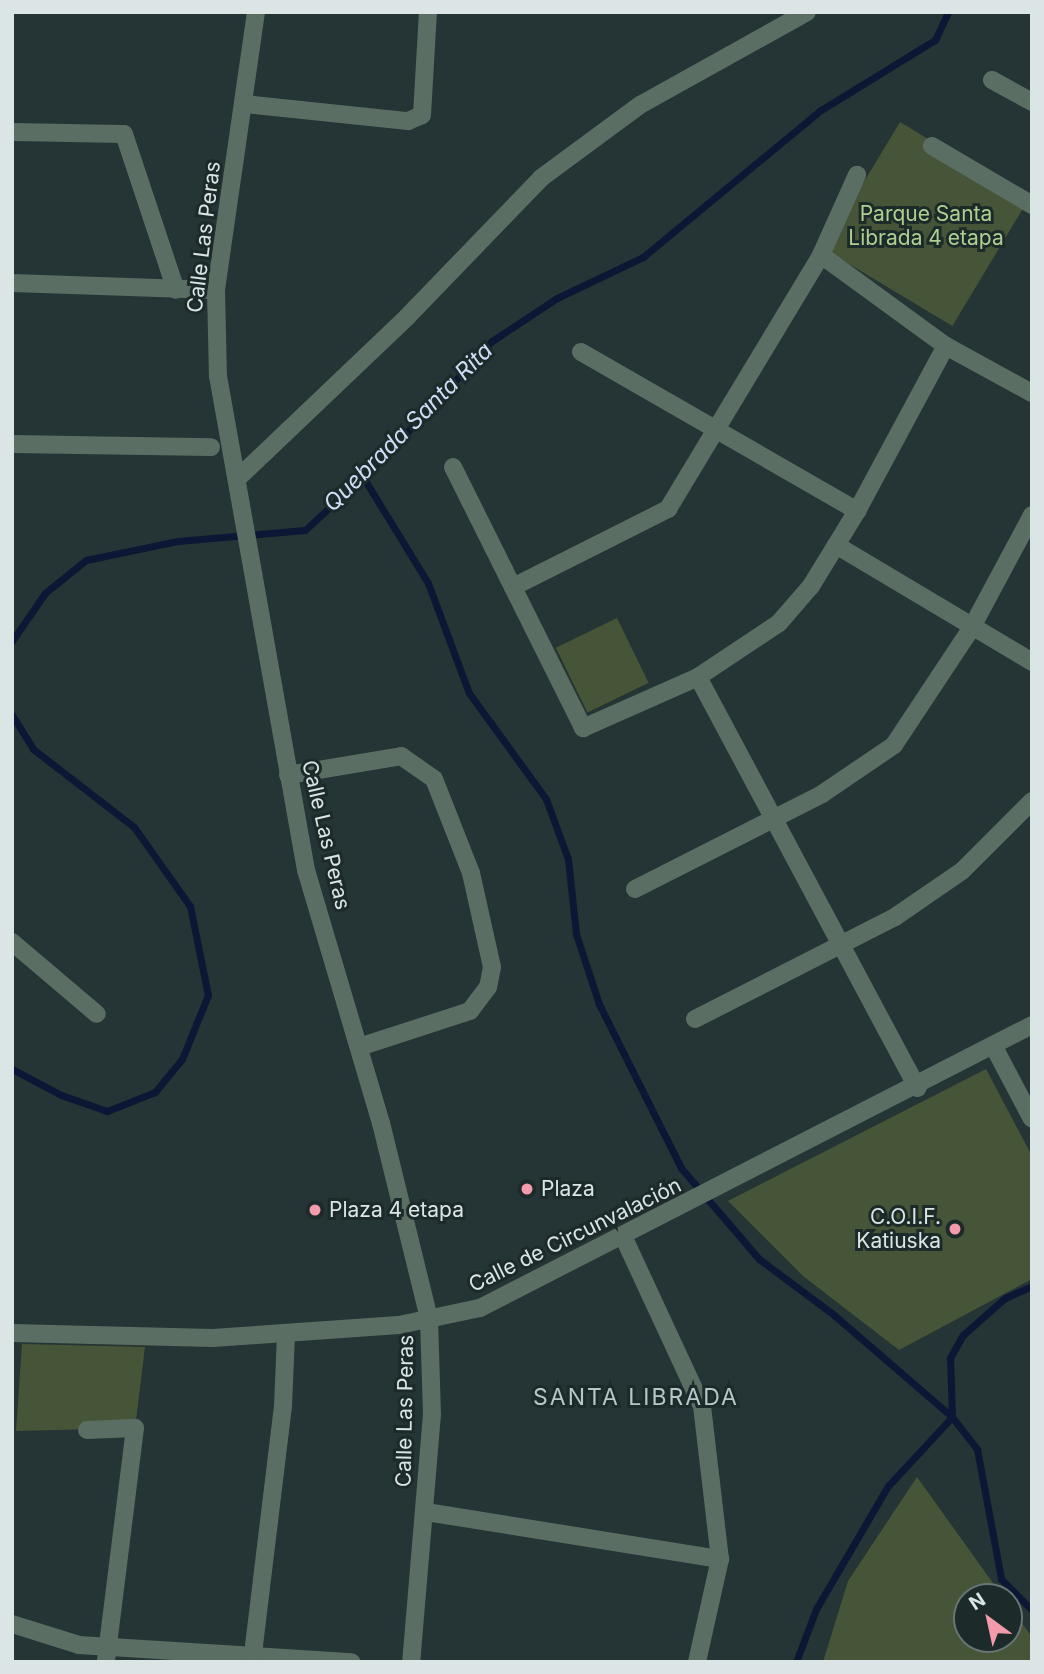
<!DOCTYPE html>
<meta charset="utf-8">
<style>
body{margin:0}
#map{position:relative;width:1044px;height:1674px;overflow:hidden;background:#253434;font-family:Inter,sans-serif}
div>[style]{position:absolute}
.green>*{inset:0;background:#465537;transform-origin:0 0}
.stream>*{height:7px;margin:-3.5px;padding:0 3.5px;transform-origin:3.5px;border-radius:3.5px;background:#0b1734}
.minor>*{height:18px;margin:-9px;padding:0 9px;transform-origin:9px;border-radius:9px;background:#5a6e64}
.dots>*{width:19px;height:19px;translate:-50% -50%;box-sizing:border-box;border:4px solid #1c2a2a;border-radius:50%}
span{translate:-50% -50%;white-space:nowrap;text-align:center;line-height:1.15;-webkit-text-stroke:6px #1c2a2a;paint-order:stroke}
.park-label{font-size:21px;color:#afcf91}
.street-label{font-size:21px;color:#dce5e5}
.poi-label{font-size:21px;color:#dce5e5}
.left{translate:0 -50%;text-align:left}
.right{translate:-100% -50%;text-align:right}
.water-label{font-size:23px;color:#d1ddf6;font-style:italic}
.neighbourhood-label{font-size:23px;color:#b5c7c7;letter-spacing:2px}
.frame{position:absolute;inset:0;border:14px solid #dce5e5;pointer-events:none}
.north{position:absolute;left:953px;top:1583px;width:70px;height:70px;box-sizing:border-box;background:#1c2a2a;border:2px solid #697575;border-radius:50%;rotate:327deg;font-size:19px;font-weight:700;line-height:28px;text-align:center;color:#dce5e5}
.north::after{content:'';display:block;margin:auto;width:24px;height:32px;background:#f39aab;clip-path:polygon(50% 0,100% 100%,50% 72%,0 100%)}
</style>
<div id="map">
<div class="green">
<i style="left:900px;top:122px;width:150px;height:148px;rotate:31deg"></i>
<i style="left:617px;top:618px;width:72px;height:68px;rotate:64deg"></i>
<i style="clip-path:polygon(986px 1069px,1032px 1156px,1032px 1279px,899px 1350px,803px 1276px,728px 1201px)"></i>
<i style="clip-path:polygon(22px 1344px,145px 1347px,135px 1428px,16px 1431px)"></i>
<i style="clip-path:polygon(917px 1477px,1003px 1597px,967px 1597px,967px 1639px,1009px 1639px,1009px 1605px,1032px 1637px,1032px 1662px,823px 1662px,848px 1581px)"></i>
</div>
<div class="stream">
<i style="left:363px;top:477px;width:124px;rotate:58.5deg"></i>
<i style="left:428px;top:583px;width:117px;rotate:69.6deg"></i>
<i style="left:469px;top:693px;width:131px;rotate:54deg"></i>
<i style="left:546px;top:799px;width:64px;rotate:69.9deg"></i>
<i style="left:568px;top:859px;width:75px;rotate:83.9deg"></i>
<i style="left:576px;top:934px;width:74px;rotate:71.8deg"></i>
<i style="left:599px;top:1004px;width:183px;rotate:63.4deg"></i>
<i style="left:681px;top:1168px;width:120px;rotate:49.4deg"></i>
<i style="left:759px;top:1259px;width:94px;rotate:36.7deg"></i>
<i style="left:834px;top:1315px;width:156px;rotate:40.8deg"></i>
<i style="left:952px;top:1417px;width:41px;rotate:52deg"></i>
<i style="left:977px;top:1449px;width:132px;rotate:79.5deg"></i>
<i style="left:1001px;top:1579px;width:44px;rotate:45deg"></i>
<i style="left:12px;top:641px;width:58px;rotate:-55.5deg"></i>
<i style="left:45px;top:593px;width:53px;rotate:-38.8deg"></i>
<i style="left:86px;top:560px;width:94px;rotate:-11.7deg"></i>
<i style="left:178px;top:541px;width:127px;rotate:-5deg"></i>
<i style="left:305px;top:530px;width:109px;rotate:-42.8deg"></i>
<i style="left:385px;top:456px;width:157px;rotate:-47.1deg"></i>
<i style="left:492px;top:341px;width:78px;rotate:-33.5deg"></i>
<i style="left:557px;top:298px;width:95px;rotate:-25.5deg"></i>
<i style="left:643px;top:257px;width:231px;rotate:-39.6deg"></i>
<i style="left:821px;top:110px;width:134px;rotate:-31.6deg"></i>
<i style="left:935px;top:40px;width:31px;rotate:-65deg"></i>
<i style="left:12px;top:715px;width:40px;rotate:58deg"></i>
<i style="left:33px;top:749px;width:128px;rotate:37.7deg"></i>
<i style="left:134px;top:827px;width:97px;rotate:54.7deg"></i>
<i style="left:190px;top:906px;width:91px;rotate:78.6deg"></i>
<i style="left:208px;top:995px;width:69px;rotate:112.1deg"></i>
<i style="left:182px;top:1059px;width:43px;rotate:129.3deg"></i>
<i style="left:155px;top:1092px;width:52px;rotate:158.4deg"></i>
<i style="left:107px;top:1111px;width:49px;rotate:-160.8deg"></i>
<i style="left:61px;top:1095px;width:55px;rotate:-152deg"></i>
<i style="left:952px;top:1417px;width:59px;rotate:-91.9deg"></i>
<i style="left:950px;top:1358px;width:26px;rotate:-61deg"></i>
<i style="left:963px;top:1335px;width:56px;rotate:-41.4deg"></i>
<i style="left:1005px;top:1298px;width:30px;rotate:-24deg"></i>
<i style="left:796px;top:1662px;width:57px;rotate:-69.3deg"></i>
<i style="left:816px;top:1609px;width:143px;rotate:-59.7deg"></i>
<i style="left:888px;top:1486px;width:94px;rotate:-47.2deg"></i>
</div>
<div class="minor">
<i style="left:256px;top:12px;width:281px;rotate:98.2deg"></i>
<i style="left:216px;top:290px;width:86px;rotate:88.7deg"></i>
<i style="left:218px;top:376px;width:502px;rotate:79.9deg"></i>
<i style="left:306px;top:870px;width:264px;rotate:73.5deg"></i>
<i style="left:381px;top:1123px;width:202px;rotate:76.2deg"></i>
<i style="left:429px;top:1319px;width:95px;rotate:88.2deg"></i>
<i style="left:432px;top:1414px;width:249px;rotate:94.8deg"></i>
<i style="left:992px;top:80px;width:46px;rotate:28.8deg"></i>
<i style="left:245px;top:104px;width:164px;rotate:6deg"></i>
<i style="left:408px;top:121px;width:15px;rotate:-23deg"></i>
<i style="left:422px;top:115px;width:103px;rotate:-86.7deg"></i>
<i style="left:12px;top:132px;width:112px;rotate:1deg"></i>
<i style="left:124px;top:134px;width:164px;rotate:71.6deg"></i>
<i style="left:932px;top:146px;width:116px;rotate:30.5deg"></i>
<i style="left:821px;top:255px;width:155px;rotate:36.1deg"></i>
<i style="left:946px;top:346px;width:98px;rotate:28.7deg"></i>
<i style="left:12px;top:283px;width:204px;rotate:2deg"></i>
<i style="left:581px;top:352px;width:319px;rotate:29.9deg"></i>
<i style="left:12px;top:444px;width:199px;rotate:0.9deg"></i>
<i style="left:453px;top:467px;width:292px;rotate:63.5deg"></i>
<i style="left:583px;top:728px;width:126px;rotate:-23.9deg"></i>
<i style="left:698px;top:677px;width:97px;rotate:-33.7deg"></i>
<i style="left:779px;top:623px;width:49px;rotate:-49.1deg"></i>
<i style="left:811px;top:586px;width:88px;rotate:-58.5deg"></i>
<i style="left:857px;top:511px;width:187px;rotate:-61.7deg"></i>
<i style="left:237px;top:479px;width:235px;rotate:-43.6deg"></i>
<i style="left:407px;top:317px;width:193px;rotate:-46deg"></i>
<i style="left:541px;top:178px;width:123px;rotate:-36.4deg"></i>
<i style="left:640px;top:105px;width:191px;rotate:-29.1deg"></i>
<i style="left:836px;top:545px;width:228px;rotate:30.8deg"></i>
<i style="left:513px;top:587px;width:174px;rotate:-26.7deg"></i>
<i style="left:668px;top:509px;width:297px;rotate:-58.9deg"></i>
<i style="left:821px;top:255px;width:88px;rotate:-65.8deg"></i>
<i style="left:698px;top:677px;width:466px;rotate:61.9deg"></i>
<i style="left:288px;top:775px;width:115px;rotate:-9.5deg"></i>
<i style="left:401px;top:756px;width:40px;rotate:34.9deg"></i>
<i style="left:434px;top:779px;width:101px;rotate:68.5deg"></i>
<i style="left:471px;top:873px;width:96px;rotate:77.4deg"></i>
<i style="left:492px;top:967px;width:20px;rotate:101deg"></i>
<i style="left:488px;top:987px;width:30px;rotate:127deg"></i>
<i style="left:470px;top:1011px;width:117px;rotate:162deg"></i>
<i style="left:635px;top:889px;width:210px;rotate:-26.9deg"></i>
<i style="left:822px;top:794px;width:87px;rotate:-34.2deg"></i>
<i style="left:894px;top:745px;width:141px;rotate:-56.5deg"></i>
<i style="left:972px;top:627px;width:127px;rotate:-61.8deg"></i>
<i style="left:12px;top:942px;width:111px;rotate:40.3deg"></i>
<i style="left:695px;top:1019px;width:225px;rotate:-27deg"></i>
<i style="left:895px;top:917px;width:81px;rotate:-34.5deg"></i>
<i style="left:962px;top:871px;width:99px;rotate:-45deg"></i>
<i style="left:994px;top:1047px;width:81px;rotate:62.2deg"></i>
<i style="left:623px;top:1236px;width:187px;rotate:65.1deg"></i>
<i style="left:702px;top:1406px;width:154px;rotate:83.3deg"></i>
<i style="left:720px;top:1559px;width:106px;rotate:102.6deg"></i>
<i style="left:12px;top:1333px;width:201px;rotate:1.4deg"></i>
<i style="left:213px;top:1338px;width:186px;rotate:-4deg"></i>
<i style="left:399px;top:1325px;width:83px;rotate:-11.9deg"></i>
<i style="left:480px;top:1308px;width:620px;rotate:-27.14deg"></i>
<i style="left:87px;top:1430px;width:48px;rotate:-2.4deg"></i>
<i style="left:135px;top:1428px;width:236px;rotate:97.1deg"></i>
<i style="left:426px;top:1512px;width:298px;rotate:9.1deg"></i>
<i style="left:12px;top:1624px;width:70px;rotate:17.4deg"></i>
<i style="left:79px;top:1645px;width:273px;rotate:3.6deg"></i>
<i style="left:252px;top:1662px;width:258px;rotate:-83.1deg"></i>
<i style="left:283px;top:1406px;width:73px;rotate:-87.6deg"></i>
</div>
<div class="dots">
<i style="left:527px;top:1189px;background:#f39aab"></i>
<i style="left:315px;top:1210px;background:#f39aab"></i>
<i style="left:955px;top:1229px;background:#f39aab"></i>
</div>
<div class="park-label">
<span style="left:926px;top:226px">Parque Santa<br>Librada 4 etapa</span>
</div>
<div class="street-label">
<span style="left:204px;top:237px;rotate:-83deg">Calle Las Peras</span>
<span style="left:326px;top:835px;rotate:77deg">Calle Las Peras</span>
<span style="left:575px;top:1235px;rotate:-26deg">Calle de Circunvalación</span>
<span style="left:405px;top:1411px;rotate:-89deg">Calle Las Peras</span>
</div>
<div class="poi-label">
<span class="left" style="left:541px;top:1189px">Plaza</span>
<span class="left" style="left:329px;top:1210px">Plaza 4 etapa</span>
<span class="right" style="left:941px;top:1229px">C.O.I.F.<br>Katiuska</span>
</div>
<div class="water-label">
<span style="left:408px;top:427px;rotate:-45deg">Quebrada Santa Rita</span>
</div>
<div class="neighbourhood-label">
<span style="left:636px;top:1397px">SANTA LIBRADA</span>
</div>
<div class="frame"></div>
<div class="north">N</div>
</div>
